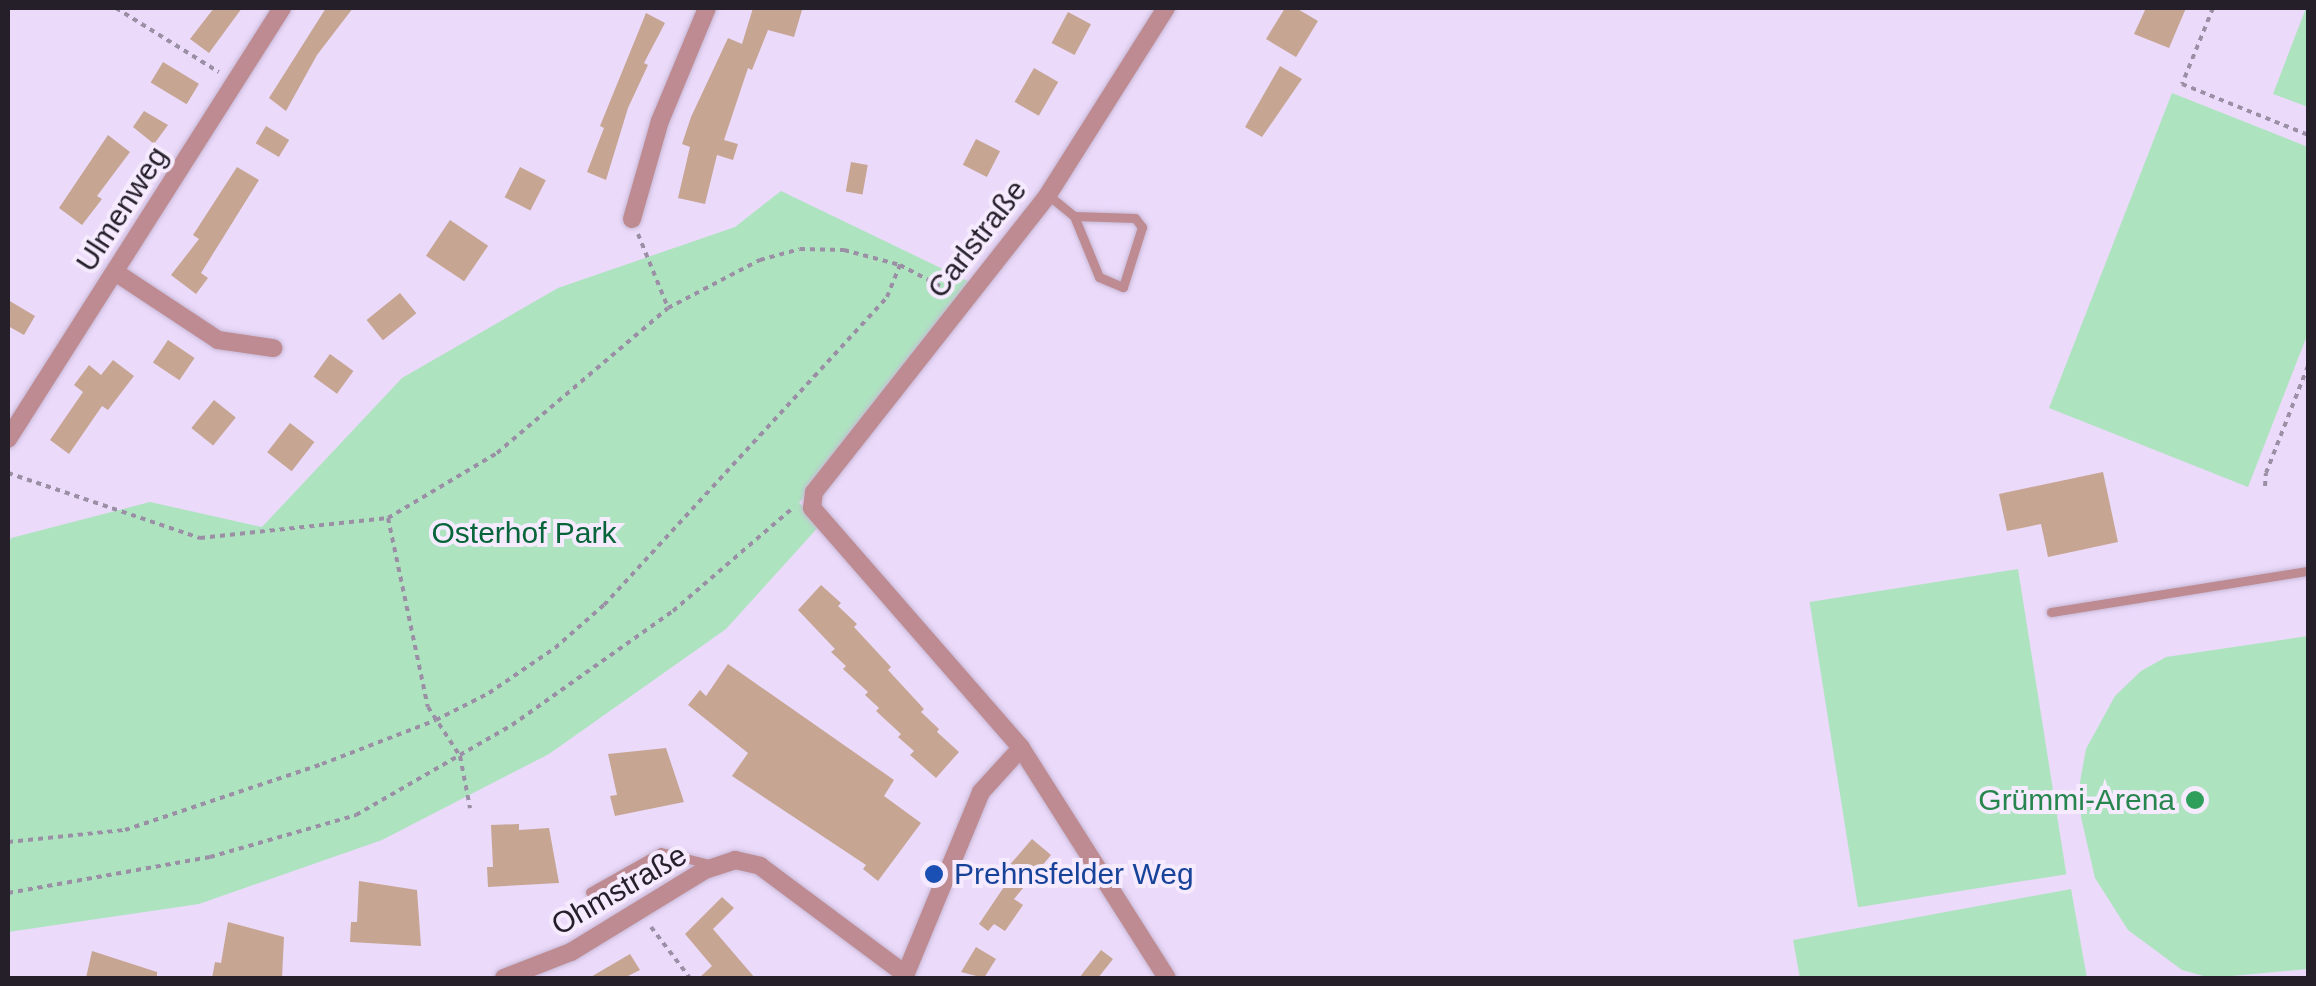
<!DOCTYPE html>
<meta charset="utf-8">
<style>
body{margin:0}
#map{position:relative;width:2316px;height:986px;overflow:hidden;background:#ebdafa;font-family:Helvetica,sans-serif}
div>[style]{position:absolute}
.green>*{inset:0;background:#aee3c0;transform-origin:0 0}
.building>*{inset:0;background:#c6a593;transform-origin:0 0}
.path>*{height:4px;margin-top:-2px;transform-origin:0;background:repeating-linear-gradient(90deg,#9b8fa6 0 5px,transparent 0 10px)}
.roads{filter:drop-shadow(0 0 2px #c7b8d5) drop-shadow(0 0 2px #c7b8d5)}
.service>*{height:9px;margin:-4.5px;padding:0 4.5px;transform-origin:4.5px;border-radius:4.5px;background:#bd8b91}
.minor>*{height:18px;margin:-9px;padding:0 9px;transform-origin:9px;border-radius:9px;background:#bd8b91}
.dots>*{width:28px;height:28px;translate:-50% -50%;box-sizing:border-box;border:5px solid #f5eafe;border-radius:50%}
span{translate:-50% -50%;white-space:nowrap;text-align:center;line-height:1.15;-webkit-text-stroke:8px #f5eafe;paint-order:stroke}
.street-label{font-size:30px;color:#251f2a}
.park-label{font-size:30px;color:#08653a}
.leisure-label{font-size:30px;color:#27864d}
.right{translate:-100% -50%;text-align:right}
.transit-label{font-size:30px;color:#164399}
.left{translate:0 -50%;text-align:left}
.frame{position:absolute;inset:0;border:10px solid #251f2a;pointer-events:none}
</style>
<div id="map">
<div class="green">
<i style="clip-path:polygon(2306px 8px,2308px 8px,2308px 107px,2273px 94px)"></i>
<i style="clip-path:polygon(2172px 93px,2308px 147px,2308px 333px,2248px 487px,2049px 408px)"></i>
<i style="clip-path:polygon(781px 191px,974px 284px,799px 503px,822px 523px,726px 629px,549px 754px,382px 840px,199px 904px,8px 932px,8px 547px,11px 538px,150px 502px,262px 527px,402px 378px,558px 288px,735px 227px)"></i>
<i style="left:2018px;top:569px;width:309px;height:211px;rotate:81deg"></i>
<i style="clip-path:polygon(2308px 636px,2308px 969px,2211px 978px,2182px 970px,2128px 930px,2095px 878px,2081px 817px,2080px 782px,2086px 749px,2115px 696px,2141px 671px,2166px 657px)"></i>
<i style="clip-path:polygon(2071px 889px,2087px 978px,1800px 978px,1793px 940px)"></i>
</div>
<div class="building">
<i style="clip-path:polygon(214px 8px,242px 8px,209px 53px,190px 39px)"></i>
<i style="clip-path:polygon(326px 8px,353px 8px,317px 55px,286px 111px,269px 98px)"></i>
<i style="clip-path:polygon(753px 8px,802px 10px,794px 37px,768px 30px,752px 70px,748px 68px,724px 140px,738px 144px,733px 160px,717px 155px,705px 204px,678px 198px,690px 147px,682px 144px,691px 117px,728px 38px,742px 44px)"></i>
<i style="clip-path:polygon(1285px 8px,1296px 8px,1318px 21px,1296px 57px,1266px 39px)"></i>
<i style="clip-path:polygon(2146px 8px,2186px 8px,2169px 48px,2134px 34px)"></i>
<i style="left:1068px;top:12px;width:26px;height:35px;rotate:28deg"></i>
<i style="clip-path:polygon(646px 13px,665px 23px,644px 63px,648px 65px,628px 108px,606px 180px,587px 172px,604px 128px,600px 126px)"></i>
<i style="left:163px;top:62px;width:42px;height:24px;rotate:31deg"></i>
<i style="clip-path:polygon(1280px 66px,1302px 79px,1262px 137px,1245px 127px)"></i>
<i style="left:1034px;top:68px;width:28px;height:39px;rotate:30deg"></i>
<i style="clip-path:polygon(144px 111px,168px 125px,154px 144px,133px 127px)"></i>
<i style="left:266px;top:126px;width:27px;height:20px;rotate:31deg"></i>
<i style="clip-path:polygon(108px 135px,130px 152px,97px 196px,102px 199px,82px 225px,59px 208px)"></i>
<i style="left:976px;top:139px;width:27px;height:29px;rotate:27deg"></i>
<i style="left:851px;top:162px;width:17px;height:30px;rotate:10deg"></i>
<i style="clip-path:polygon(237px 167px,259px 180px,201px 273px,208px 278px,196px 294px,171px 275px,199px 239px,193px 235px)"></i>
<i style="left:520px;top:167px;width:29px;height:34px;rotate:27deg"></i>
<i style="left:450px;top:220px;width:46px;height:43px;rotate:34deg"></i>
<i style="left:400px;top:293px;width:26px;height:43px;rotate:51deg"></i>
<i style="clip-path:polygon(8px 300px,35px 316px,24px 335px,8px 326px)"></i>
<i style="left:168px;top:340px;width:32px;height:27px;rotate:34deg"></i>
<i style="left:330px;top:354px;width:29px;height:28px;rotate:36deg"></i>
<i style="clip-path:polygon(113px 360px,134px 376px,108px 410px,102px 406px,69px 454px,50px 440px,83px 392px,74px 385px,89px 365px,101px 375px)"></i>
<i style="left:214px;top:400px;width:28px;height:36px;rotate:39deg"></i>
<i style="left:290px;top:423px;width:31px;height:37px;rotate:38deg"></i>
<i style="clip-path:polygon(2103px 472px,2118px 542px,2048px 557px,2041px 524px,2007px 531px,1999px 494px)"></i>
<i style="clip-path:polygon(821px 585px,841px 603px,838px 606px,857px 624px,854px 627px,891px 667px,888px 670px,924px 709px,921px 712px,939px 729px,937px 732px,959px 752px,936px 778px,910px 755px,914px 751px,898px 737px,901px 734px,876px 711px,879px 708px,865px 695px,868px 692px,843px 669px,846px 666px,831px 652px,835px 649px,798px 610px)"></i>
<i style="clip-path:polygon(728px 664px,894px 780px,884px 796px,921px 823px,878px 881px,863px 869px,866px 865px,732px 776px,748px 753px,688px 705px,700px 690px,706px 696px)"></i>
<i style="clip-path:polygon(666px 748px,684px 802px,615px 816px,610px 796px,617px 795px,608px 754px)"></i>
<i style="clip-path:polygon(519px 824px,519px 830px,549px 828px,559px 883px,488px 887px,487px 867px,493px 867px,491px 825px)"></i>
<i style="clip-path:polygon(1032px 839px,1051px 855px,1014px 899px,1023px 905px,1005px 931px,994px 924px,988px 931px,979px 924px,1014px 872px,1008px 867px)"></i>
<i style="clip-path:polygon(359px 881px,417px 890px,421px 946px,350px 942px,351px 922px,357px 922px)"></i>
<i style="clip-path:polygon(722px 897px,734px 908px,713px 929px,755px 978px,699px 978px,712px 966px,685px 934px)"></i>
<i style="clip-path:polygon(228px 922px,284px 937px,282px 978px,212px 978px,215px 962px,221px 963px)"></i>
<i style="clip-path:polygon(976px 947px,996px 959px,984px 978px,961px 972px)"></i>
<i style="clip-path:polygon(1101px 950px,1113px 959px,1098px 978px,1079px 978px)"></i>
<i style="clip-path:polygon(92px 951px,157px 972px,157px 978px,86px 978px)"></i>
<i style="clip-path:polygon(630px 954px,640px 970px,624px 978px,589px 978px)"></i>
</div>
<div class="path">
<i style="left:116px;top:8px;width:121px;rotate:31.9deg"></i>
<i style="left:2213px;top:8px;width:82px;rotate:112.2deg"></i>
<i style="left:2182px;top:84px;width:136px;rotate:22deg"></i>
<i style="left:638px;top:234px;width:80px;rotate:67.9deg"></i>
<i style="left:8px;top:473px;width:203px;rotate:18.7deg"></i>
<i style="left:200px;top:538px;width:189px;rotate:-6.1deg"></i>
<i style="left:388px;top:518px;width:127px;rotate:-30.8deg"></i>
<i style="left:497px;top:453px;width:224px;rotate:-40.3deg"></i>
<i style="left:668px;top:308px;width:104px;rotate:-27.6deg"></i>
<i style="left:760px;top:260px;width:41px;rotate:-15.4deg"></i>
<i style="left:800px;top:249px;width:44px;rotate:1.3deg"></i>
<i style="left:844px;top:250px;width:58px;rotate:15deg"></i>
<i style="left:900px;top:265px;width:58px;rotate:27.9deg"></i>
<i style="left:2265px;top:486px;width:13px;rotate:-86deg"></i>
<i style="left:2266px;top:473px;width:115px;rotate:-68.6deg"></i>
<i style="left:388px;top:518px;width:193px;rotate:78.1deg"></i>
<i style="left:428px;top:707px;width:59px;rotate:56.9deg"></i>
<i style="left:460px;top:756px;width:53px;rotate:79.1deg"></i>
<i style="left:8px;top:842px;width:118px;rotate:-5.9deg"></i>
<i style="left:125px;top:830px;width:208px;rotate:-18.5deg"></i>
<i style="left:322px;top:764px;width:122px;rotate:-21.1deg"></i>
<i style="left:436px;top:720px;width:59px;rotate:-27deg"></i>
<i style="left:489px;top:693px;width:80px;rotate:-34.3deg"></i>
<i style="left:555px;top:648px;width:65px;rotate:-41.3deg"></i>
<i style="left:604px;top:605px;width:418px;rotate:-47.4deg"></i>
<i style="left:887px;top:297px;width:35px;rotate:-68deg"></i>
<i style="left:8px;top:893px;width:205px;rotate:-10.1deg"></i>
<i style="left:210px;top:857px;width:152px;rotate:-16deg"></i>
<i style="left:356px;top:815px;width:180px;rotate:-30deg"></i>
<i style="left:512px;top:725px;width:197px;rotate:-35.3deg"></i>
<i style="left:673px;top:611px;width:160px;rotate:-40.7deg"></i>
<i style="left:651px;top:927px;width:64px;rotate:52.6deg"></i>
</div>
<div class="roads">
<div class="service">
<i style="left:1048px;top:195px;width:33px;rotate:39deg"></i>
<i style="left:1074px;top:216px;width:66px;rotate:67.7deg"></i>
<i style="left:1099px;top:277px;width:26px;rotate:23deg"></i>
<i style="left:1123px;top:287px;width:63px;rotate:-72.4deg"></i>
<i style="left:1142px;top:227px;width:11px;rotate:-128deg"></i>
<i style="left:1135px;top:218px;width:61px;rotate:-178.1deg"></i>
<i style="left:2051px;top:612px;width:260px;rotate:-9.1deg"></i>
<i style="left:590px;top:892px;width:81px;rotate:-29.4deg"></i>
<i style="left:661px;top:852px;width:49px;rotate:14deg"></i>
</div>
<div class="minor">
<i style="left:1166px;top:8px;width:221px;rotate:122.3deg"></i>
<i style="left:1048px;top:195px;width:378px;rotate:128.2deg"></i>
<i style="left:814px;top:492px;width:16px;rotate:97deg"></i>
<i style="left:812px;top:508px;width:318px;rotate:48.9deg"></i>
<i style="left:1021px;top:748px;width:272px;rotate:57.6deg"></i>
<i style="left:632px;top:219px;width:102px;rotate:-74.1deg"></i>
<i style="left:660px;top:121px;width:122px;rotate:-67.4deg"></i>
<i style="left:115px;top:272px;width:123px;rotate:33.4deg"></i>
<i style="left:218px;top:340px;width:56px;rotate:8.3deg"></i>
<i style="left:8px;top:439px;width:511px;rotate:-57.55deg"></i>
<i style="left:504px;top:978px;width:72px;rotate:-21.2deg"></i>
<i style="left:571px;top:952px;width:157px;rotate:-31.5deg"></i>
<i style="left:705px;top:870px;width:32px;rotate:-18deg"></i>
<i style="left:735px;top:860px;width:26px;rotate:13deg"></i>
<i style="left:760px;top:866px;width:182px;rotate:36.7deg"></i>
<i style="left:904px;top:978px;width:201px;rotate:-67.5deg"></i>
<i style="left:981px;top:792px;width:59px;rotate:-47.7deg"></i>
</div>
</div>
<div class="dots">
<i style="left:2195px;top:800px;background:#2e9e5b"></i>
<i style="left:934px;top:874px;background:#1a4fb4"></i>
</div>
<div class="street-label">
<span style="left:122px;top:209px;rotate:-57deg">Ulmenweg</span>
<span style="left:977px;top:239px;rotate:-52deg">Carlstraße</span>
<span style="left:619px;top:890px;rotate:-30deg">Ohmstraße</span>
</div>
<div class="park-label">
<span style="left:524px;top:533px">Osterhof Park</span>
</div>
<div class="leisure-label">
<span class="right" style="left:2175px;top:800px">Grümmi-Arena</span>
</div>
<div class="transit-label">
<span class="left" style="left:954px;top:874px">Prehnsfelder Weg</span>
</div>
<div class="frame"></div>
</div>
